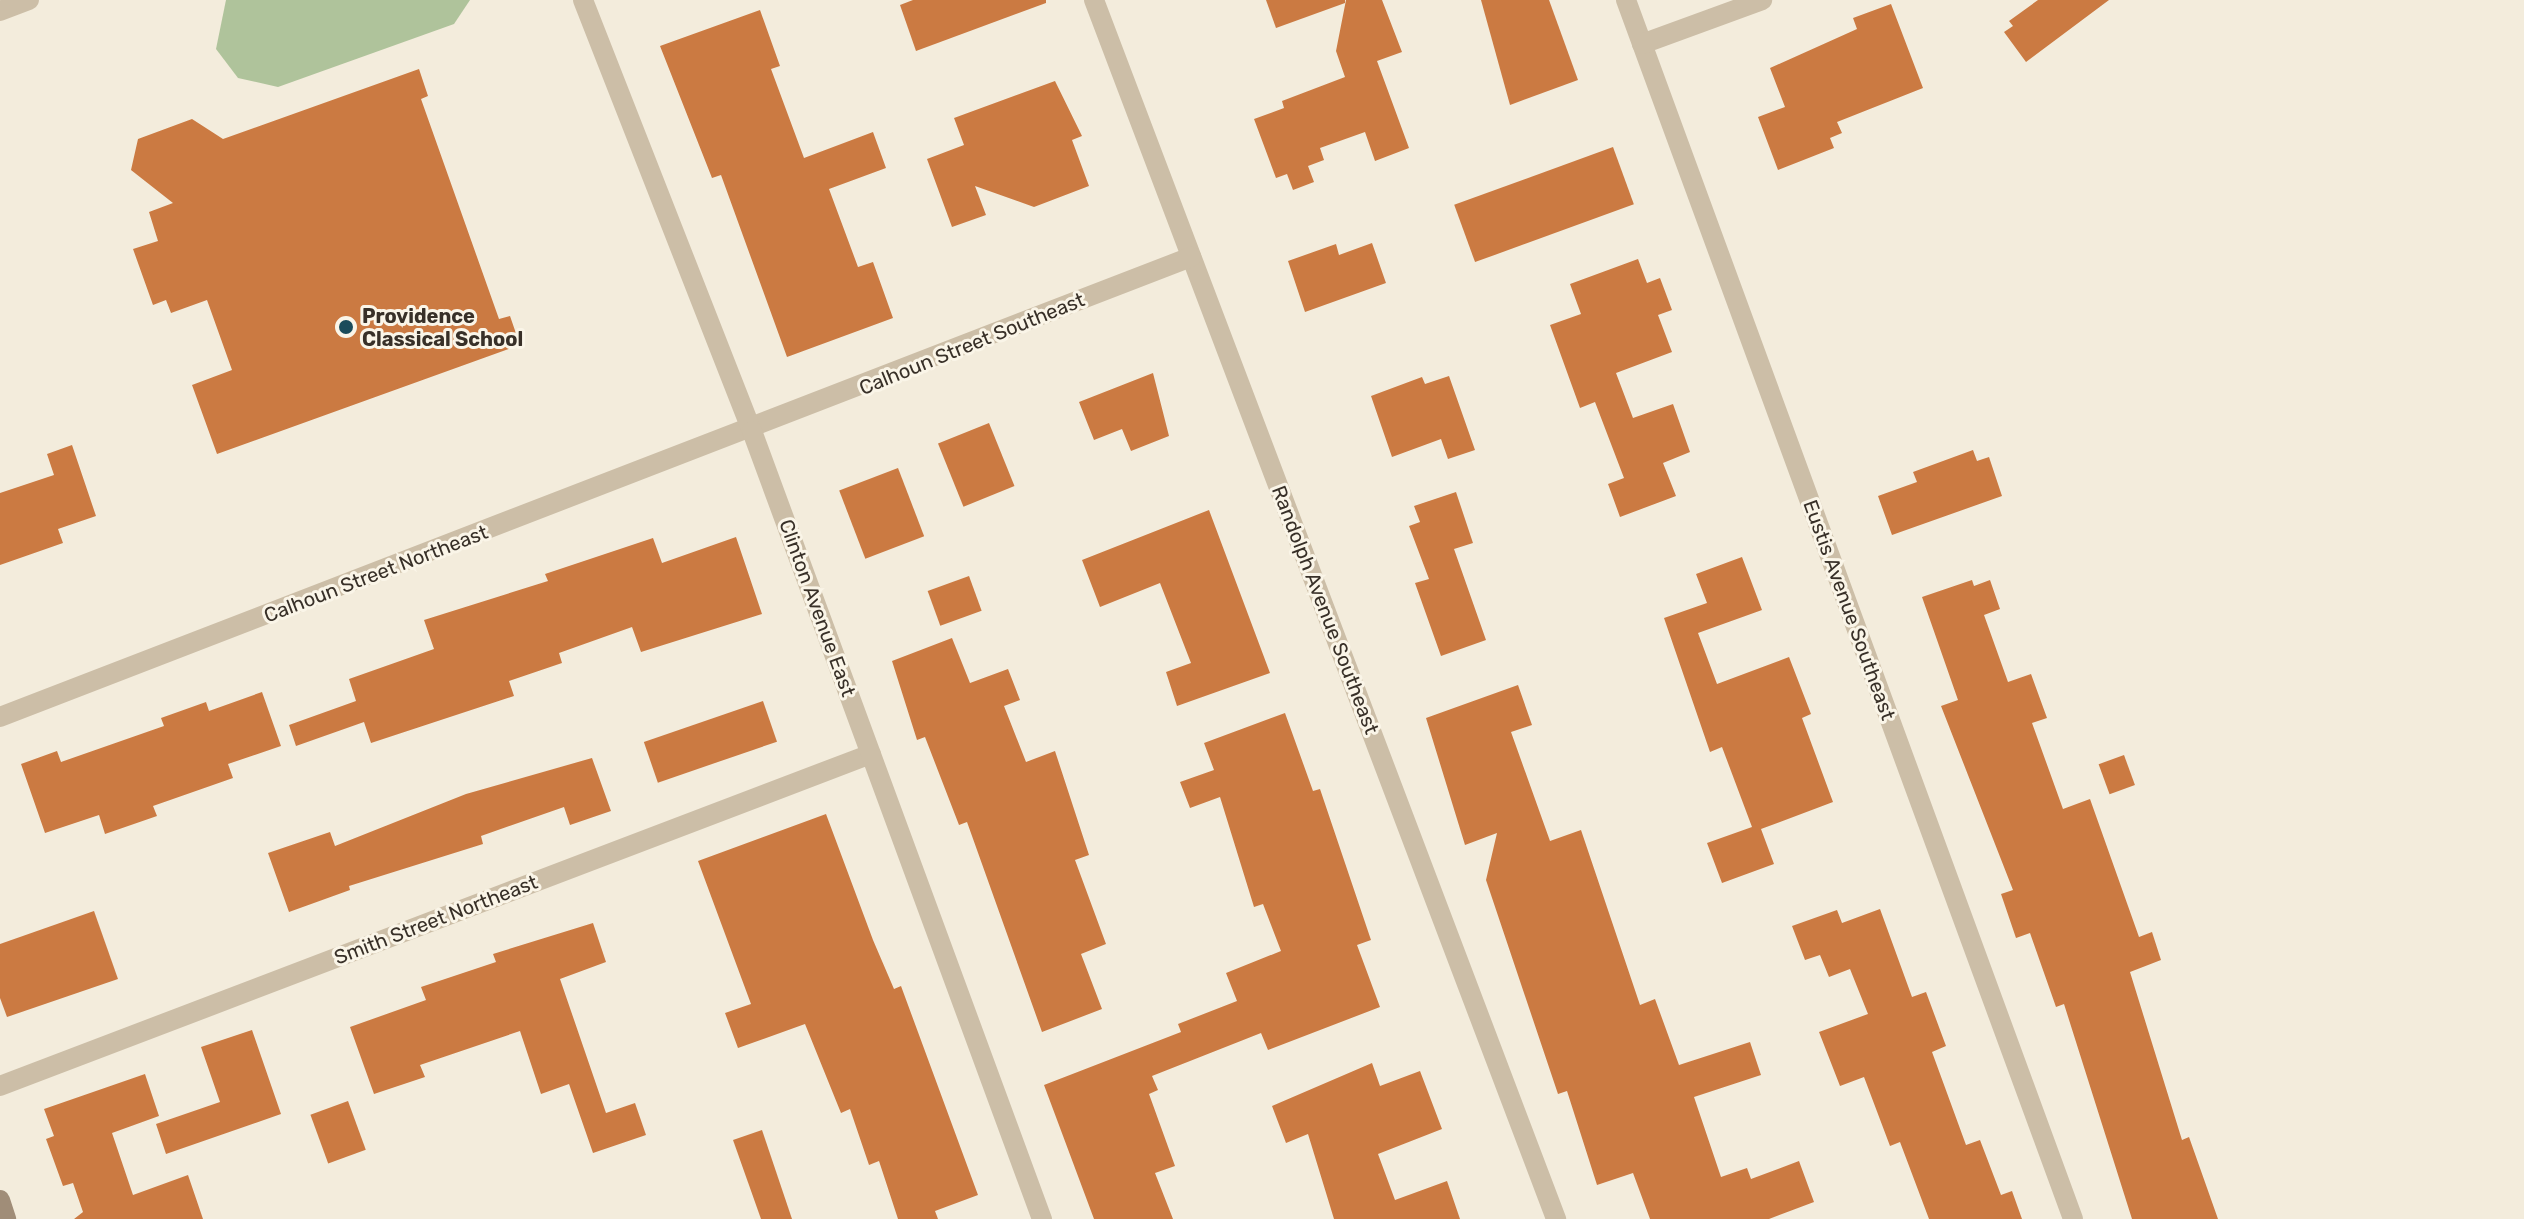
<!DOCTYPE html>
<style>
body{margin:0}
#map{position:relative;width:2524px;height:1219px;overflow:hidden;background:#f3ecdc;font-family:Rubik,sans-serif}
div>[style]{position:absolute}
.green>*{inset:0;background:#afc39b}
.building>*{inset:0;background:#cb7a42;transform-origin:0 0}
.minor>*{height:20px;margin:-10px;padding:0 10px;transform-origin:10px;border-radius:10px;background:#ccbea7}
.tertiary>*{height:20px;margin:-10px;padding:0 10px;transform-origin:10px;border-radius:10px;background:#ccbea7}
.secondary>*{height:20px;margin:-10px;padding:0 10px;transform-origin:10px;border-radius:10px;background:#a08d78}
.dots>*{width:22px;height:22px;translate:-50% -50%;box-sizing:border-box;border:4px solid #faf5e8;border-radius:50%}
span{translate:-50% -50%;white-space:nowrap;text-align:center;line-height:1.15;-webkit-text-stroke:6px #faf5e8;paint-order:stroke}
.poi-label{font-size:20px;color:#383028;font-weight:700}
.left{translate:0 -50%;text-align:left}
.street-label{font-size:20px;color:#383028}
</style>
<div id="map">
<div class="green">
<i style="clip-path:polygon(226px 0,470px 0,454px 24px,278px 87px,238px 78px,216px 49px)"></i>
</div>
<div class="building">
<i style="clip-path:polygon(913px 0,1046px 0,1046px 3px,916px 51px,900px 5px)"></i>
<i style="clip-path:polygon(1266px 0,1345px 0,1345px 3px,1276px 28px)"></i>
<i style="clip-path:polygon(1346px 0,1382px 0,1402px 52px,1377px 61px,1409px 148px,1375px 161px,1365px 132px,1320px 148px,1324px 160px,1308px 166px,1314px 182px,1293px 190px,1287px 174px,1276px 178px,1254px 119px,1284px 108px,1282px 101px,1345px 77px,1336px 51px)"></i>
<i style="clip-path:polygon(1481px 0,1549px 0,1578px 80px,1510px 105px)"></i>
<i style="clip-path:polygon(2038px 0,2109px 0,2026px 62px,2004px 32px,2013px 26px,2009px 21px)"></i>
<i style="clip-path:polygon(1891px 4px,1923px 88px,1837px 122px,1842px 133px,1830px 138px,1834px 148px,1778px 170px,1758px 117px,1785px 107px,1770px 68px,1857px 29px,1853px 18px)"></i>
<i style="clip-path:polygon(760px 10px,780px 66px,771px 69px,804px 158px,873px 132px,886px 168px,829px 189px,858px 267px,873px 262px,893px 318px,787px 357px,721px 175px,712px 178px,660px 46px)"></i>
<i style="clip-path:polygon(419px 69px,428px 96px,421px 99px,499px 319px,510px 316px,520px 345px,217px 454px,192px 385px,232px 370px,207px 300px,171px 313px,166px 300px,153px 305px,133px 249px,158px 241px,149px 212px,173px 203px,131px 170px,138px 139px,192px 119px,223px 139px)"></i>
<i style="clip-path:polygon(1055px 81px,1082px 136px,1072px 140px,1089px 186px,1034px 207px,975px 186px,986px 215px,952px 227px,927px 159px,964px 145px,954px 118px)"></i>
<i style="left:1613px;top:147px;width:61px;height:169px;rotate:70deg"></i>
<i style="clip-path:polygon(1372px 243px,1386px 283px,1305px 312px,1288px 261px,1336px 244px,1339px 255px)"></i>
<i style="clip-path:polygon(1638px 259px,1647px 283px,1660px 278px,1672px 310px,1658px 315px,1672px 352px,1616px 373px,1633px 418px,1673px 404px,1690px 452px,1663px 463px,1676px 496px,1620px 517px,1608px 484px,1624px 478px,1595px 402px,1580px 408px,1550px 325px,1581px 314px,1570px 284px)"></i>
<i style="clip-path:polygon(1153px 373px,1169px 436px,1131px 451px,1122px 429px,1094px 440px,1079px 402px)"></i>
<i style="clip-path:polygon(1449px 376px,1475px 450px,1448px 459px,1441px 439px,1392px 457px,1371px 396px,1422px 377px,1425px 384px)"></i>
<i style="left:989px;top:423px;width:68px;height:55px;rotate:68deg"></i>
<i style="clip-path:polygon(72px 445px,96px 516px,58px 529px,63px 543px,0 565px,0 493px,54px 475px,47px 454px)"></i>
<i style="clip-path:polygon(1973px 450px,1977px 461px,1989px 457px,2002px 496px,1892px 535px,1878px 496px,1917px 482px,1913px 472px)"></i>
<i style="left:898px;top:468px;width:73px;height:63px;rotate:69deg"></i>
<i style="clip-path:polygon(1456px 492px,1473px 543px,1454px 549px,1486px 640px,1441px 656px,1415px 583px,1429px 579px,1409px 526px,1420px 522px,1414px 506px)"></i>
<i style="clip-path:polygon(1209px 510px,1270px 673px,1177px 706px,1166px 672px,1191px 663px,1160px 583px,1100px 607px,1082px 560px)"></i>
<i style="clip-path:polygon(736px 537px,762px 614px,641px 652px,632px 627px,559px 653px,562px 663px,509px 681px,514px 696px,371px 743px,364px 722px,296px 746px,289px 725px,356px 701px,349px 679px,434px 649px,424px 620px,548px 581px,545px 574px,653px 538px,662px 563px)"></i>
<i style="clip-path:polygon(1742px 557px,1762px 610px,1698px 633px,1717px 684px,1789px 657px,1811px 714px,1802px 718px,1833px 802px,1761px 829px,1774px 864px,1722px 883px,1707px 843px,1752px 827px,1722px 747px,1710px 752px,1664px 618px,1707px 603px,1696px 574px)"></i>
<i style="left:969px;top:576px;width:37px;height:44px;rotate:70deg"></i>
<i style="clip-path:polygon(1972px 580px,1974px 586px,1990px 580px,2000px 609px,1984px 615px,2008px 682px,2031px 674px,2047px 718px,2032px 723px,2063px 809px,2090px 799px,2139px 937px,2152px 932px,2161px 960px,2130px 972px,2182px 1140px,2189px 1137px,2218px 1219px,2132px 1219px,2064px 1004px,2056px 1007px,2030px 933px,2016px 938px,2001px 894px,2013px 890px,1941px 706px,1958px 700px,1922px 597px)"></i>
<i style="clip-path:polygon(952px 638px,970px 683px,1008px 669px,1020px 700px,1004px 706px,1026px 762px,1055px 751px,1089px 855px,1075px 860px,1106px 944px,1081px 954px,1102px 1009px,1042px 1032px,967px 822px,959px 825px,925px 737px,917px 740px,892px 661px)"></i>
<i style="clip-path:polygon(1518px 685px,1532px 725px,1511px 732px,1550px 841px,1581px 830px,1640px 1005px,1655px 999px,1679px 1065px,1750px 1042px,1761px 1075px,1694px 1097px,1721px 1177px,1747px 1168px,1751px 1179px,1799px 1161px,1814px 1202px,1769px 1219px,1650px 1219px,1633px 1173px,1597px 1185px,1567px 1091px,1558px 1094px,1486px 880px,1497px 833px,1465px 845px,1426px 718px)"></i>
<i style="clip-path:polygon(262px 692px,281px 746px,228px 764px,233px 778px,153px 806px,157px 816px,105px 834px,99px 815px,45px 833px,21px 764px,57px 751px,61px 762px,164px 726px,161px 718px,206px 702px,209px 711px)"></i>
<i style="left:763px;top:701px;width:43px;height:126px;rotate:71deg"></i>
<i style="clip-path:polygon(1285px 713px,1313px 791px,1320px 789px,1371px 940px,1357px 945px,1380px 1007px,1268px 1050px,1261px 1033px,1152px 1076px,1158px 1090px,1149px 1094px,1175px 1166px,1155px 1173px,1173px 1219px,1094px 1219px,1044px 1085px,1181px 1032px,1178px 1024px,1237px 1001px,1226px 973px,1281px 951px,1263px 904px,1254px 907px,1220px 797px,1190px 808px,1180px 782px,1214px 770px,1204px 743px)"></i>
<i style="left:2124px;top:755px;width:32px;height:27px;rotate:70deg"></i>
<i style="clip-path:polygon(592px 758px,611px 811px,570px 825px,564px 807px,481px 836px,483px 844px,349px 886px,350px 890px,289px 912px,268px 853px,330px 832px,335px 846px,466px 794px)"></i>
<i style="clip-path:polygon(826px 814px,873px 940px,894px 989px,901px 986px,978px 1195px,935px 1211px,938px 1219px,898px 1219px,879px 1161px,869px 1165px,850px 1109px,841px 1113px,805px 1024px,738px 1048px,725px 1013px,751px 1004px,698px 861px)"></i>
<i style="clip-path:polygon(1880px 909px,1912px 997px,1926px 992px,1946px 1046px,1932px 1052px,1966px 1145px,1980px 1140px,2001px 1195px,2012px 1191px,2022px 1219px,1929px 1219px,1900px 1142px,1890px 1146px,1864px 1077px,1840px 1086px,1819px 1032px,1868px 1014px,1850px 969px,1829px 977px,1820px 955px,1805px 960px,1792px 926px,1837px 910px,1842px 923px)"></i>
<i style="clip-path:polygon(94px 911px,118px 979px,7px 1017px,0 998px,0 944px)"></i>
<i style="clip-path:polygon(593px 923px,606px 962px,560px 979px,606px 1113px,635px 1103px,646px 1135px,593px 1153px,569px 1084px,541px 1094px,520px 1031px,420px 1065px,425px 1077px,374px 1094px,350px 1027px,426px 1000px,421px 987px,496px 962px,493px 954px)"></i>
<i style="clip-path:polygon(252px 1030px,281px 1114px,166px 1154px,156px 1124px,220px 1102px,201px 1047px)"></i>
<i style="clip-path:polygon(1372px 1063px,1380px 1086px,1420px 1071px,1442px 1129px,1378px 1154px,1395px 1200px,1447px 1181px,1460px 1219px,1334px 1219px,1308px 1134px,1286px 1143px,1272px 1106px)"></i>
<i style="clip-path:polygon(145px 1074px,159px 1116px,112px 1133px,133px 1195px,188px 1175px,203px 1219px,74px 1219px,83px 1212px,73px 1183px,63px 1186px,46px 1139px,54px 1136px,44px 1109px)"></i>
<i style="left:348px;top:1101px;width:52px;height:40px;rotate:70deg"></i>
<i style="clip-path:polygon(762px 1130px,792px 1219px,761px 1219px,733px 1140px)"></i>
</div>
<div class="minor">
<i style="left:1094px;top:0;width:1304px;rotate:69.24deg"></i>
<i style="left:1626px;top:0;width:1298px;rotate:69.86deg"></i>
<i style="left:0;top:11px;width:31px;rotate:-21deg"></i>
<i style="left:1642px;top:44px;width:128px;rotate:-20.1deg"></i>
<i style="left:0;top:717px;width:1277px;rotate:-21.12deg"></i>
<i style="left:0;top:1086px;width:932px;rotate:-20.87deg"></i>
</div>
<div class="tertiary">
<i style="left:583px;top:0;width:463px;rotate:68.6deg"></i>
<i style="left:752px;top:431px;width:840px;rotate:69.8deg"></i>
</div>
<div class="secondary">
<i style="left:0;top:1200px;width:20px;rotate:72deg"></i>
</div>
<div class="dots">
<i style="left:346px;top:327px;background:#1b4c5b"></i>
</div>
<div class="poi-label">
<span class="left" style="left:362px;top:328px">Providence<br>Classical School</span>
</div>
<div class="street-label">
<span style="left:972px;top:344px;rotate:-22deg">Calhoun Street Southeast</span>
<span style="left:376px;top:574px;rotate:-21deg">Calhoun Street Northeast</span>
<span style="left:817px;top:608px;rotate:70deg">Clinton Avenue East</span>
<span style="left:1325px;top:610px;rotate:69deg">Randolph Avenue Southeast</span>
<span style="left:1849px;top:610px;rotate:70deg">Eustis Avenue Southeast</span>
<span style="left:436px;top:920px;rotate:-21deg">Smith Street Northeast</span>
</div>
</div>
